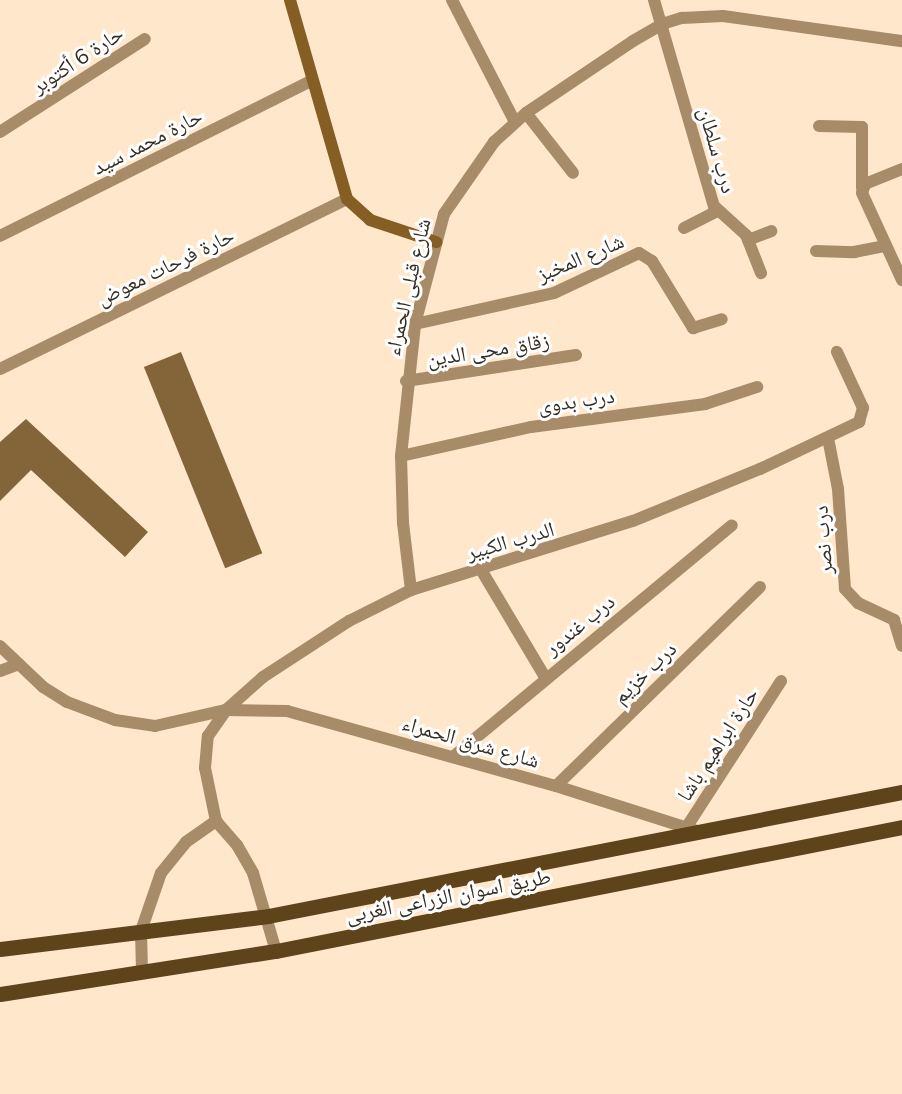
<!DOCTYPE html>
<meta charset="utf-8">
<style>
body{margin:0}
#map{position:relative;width:902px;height:1094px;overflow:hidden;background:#fee7ca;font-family:Mulish,"Noto Naskh Arabic",sans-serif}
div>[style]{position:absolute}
.building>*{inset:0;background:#846439;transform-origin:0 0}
.street>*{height:12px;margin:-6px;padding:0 6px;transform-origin:6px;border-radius:6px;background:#a88c69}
.secondary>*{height:12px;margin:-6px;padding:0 6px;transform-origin:6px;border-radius:6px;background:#855e23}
.primary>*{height:15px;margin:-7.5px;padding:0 7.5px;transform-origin:7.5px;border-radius:7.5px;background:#5f431b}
span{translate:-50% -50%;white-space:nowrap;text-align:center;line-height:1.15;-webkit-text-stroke:6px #fff;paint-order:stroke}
.street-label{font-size:21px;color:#362d22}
</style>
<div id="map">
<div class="building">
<i style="left:181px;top:352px;width:217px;height:40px;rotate:68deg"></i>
<i style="clip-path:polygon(26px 419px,148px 532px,125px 557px,31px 470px,0 501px,0 442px)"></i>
</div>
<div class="street">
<i style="left:452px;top:0;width:137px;rotate:62.7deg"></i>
<i style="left:654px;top:0;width:215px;rotate:73.8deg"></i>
<i style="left:714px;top:206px;width:43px;rotate:42.2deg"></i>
<i style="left:746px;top:235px;width:41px;rotate:68.5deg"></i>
<i style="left:526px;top:113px;width:76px;rotate:51.9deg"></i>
<i style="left:819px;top:126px;width:43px;rotate:1.3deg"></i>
<i style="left:862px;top:127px;width:61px;rotate:90deg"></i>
<i style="left:0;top:132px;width:172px;rotate:-32.7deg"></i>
<i style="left:902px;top:169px;width:40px;rotate:158deg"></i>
<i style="left:865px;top:184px;width:9px;rotate:108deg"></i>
<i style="left:862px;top:193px;width:96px;rotate:65.3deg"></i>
<i style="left:684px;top:228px;width:36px;rotate:-27deg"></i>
<i style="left:0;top:236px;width:347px;rotate:-26.5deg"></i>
<i style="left:748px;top:240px;width:25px;rotate:-21deg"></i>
<i style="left:816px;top:251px;width:38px;rotate:2deg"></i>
<i style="left:854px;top:252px;width:32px;rotate:-11deg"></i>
<i style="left:415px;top:324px;width:142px;rotate:-12.6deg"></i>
<i style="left:554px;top:293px;width:94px;rotate:-25.2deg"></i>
<i style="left:639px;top:253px;width:15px;rotate:32deg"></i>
<i style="left:652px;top:261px;width:79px;rotate:58.5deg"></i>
<i style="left:693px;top:328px;width:30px;rotate:-17deg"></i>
<i style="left:0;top:369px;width:386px;rotate:-26.1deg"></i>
<i style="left:406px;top:381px;width:172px;rotate:-8.7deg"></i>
<i style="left:828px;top:438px;width:52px;rotate:78.9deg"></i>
<i style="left:838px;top:489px;width:100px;rotate:86deg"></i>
<i style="left:845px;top:589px;width:19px;rotate:47deg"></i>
<i style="left:858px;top:603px;width:40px;rotate:25deg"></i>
<i style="left:894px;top:620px;width:27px;rotate:73deg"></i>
<i style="left:401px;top:456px;width:133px;rotate:-12.6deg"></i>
<i style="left:531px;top:427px;width:176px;rotate:-7.5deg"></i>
<i style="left:705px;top:404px;width:55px;rotate:-18.1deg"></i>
<i style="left:480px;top:568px;width:127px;rotate:59.2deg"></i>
<i style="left:411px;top:590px;width:67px;rotate:-96.8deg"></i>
<i style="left:403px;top:523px;width:67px;rotate:-91.7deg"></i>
<i style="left:401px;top:456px;width:133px;rotate:-83.9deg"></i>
<i style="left:415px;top:324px;width:114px;rotate:-75.2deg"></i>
<i style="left:444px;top:214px;width:88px;rotate:-55.2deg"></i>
<i style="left:494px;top:142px;width:43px;rotate:-42.2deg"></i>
<i style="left:526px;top:113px;width:129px;rotate:-33.9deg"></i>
<i style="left:633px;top:41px;width:34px;rotate:-30deg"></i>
<i style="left:662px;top:24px;width:21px;rotate:-17deg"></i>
<i style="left:682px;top:18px;width:41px;rotate:-2.8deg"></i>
<i style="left:723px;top:16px;width:181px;rotate:8deg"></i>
<i style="left:0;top:646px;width:59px;rotate:43.6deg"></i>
<i style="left:43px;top:687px;width:28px;rotate:32deg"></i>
<i style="left:67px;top:702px;width:51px;rotate:20.6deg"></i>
<i style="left:115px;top:720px;width:40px;rotate:8.5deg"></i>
<i style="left:155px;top:726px;width:73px;rotate:-12.7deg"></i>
<i style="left:226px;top:710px;width:61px;rotate:0.9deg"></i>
<i style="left:287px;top:711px;width:279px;rotate:15.6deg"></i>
<i style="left:556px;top:786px;width:148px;rotate:17.7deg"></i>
<i style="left:0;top:671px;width:20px;rotate:-20deg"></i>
<i style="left:454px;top:756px;width:361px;rotate:-39.7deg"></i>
<i style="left:556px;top:786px;width:285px;rotate:-44.3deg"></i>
<i style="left:216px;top:821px;width:54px;rotate:-101.7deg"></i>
<i style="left:205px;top:768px;width:32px;rotate:-85deg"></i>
<i style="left:208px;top:736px;width:32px;rotate:-55deg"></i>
<i style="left:226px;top:710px;width:50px;rotate:-41.7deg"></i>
<i style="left:263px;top:677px;width:103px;rotate:-33.1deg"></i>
<i style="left:349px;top:621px;width:69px;rotate:-26.6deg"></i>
<i style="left:411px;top:590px;width:232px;rotate:-17.3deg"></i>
<i style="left:633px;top:521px;width:137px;rotate:-22.3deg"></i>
<i style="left:760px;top:469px;width:110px;rotate:-25.4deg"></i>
<i style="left:859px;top:422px;width:15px;rotate:-74deg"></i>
<i style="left:863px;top:408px;width:62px;rotate:-114.9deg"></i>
<i style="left:216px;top:821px;width:32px;rotate:49deg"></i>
<i style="left:237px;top:845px;width:32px;rotate:60deg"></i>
<i style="left:253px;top:873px;width:81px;rotate:73.6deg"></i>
<i style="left:686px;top:828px;width:175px;rotate:-57.1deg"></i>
<i style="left:142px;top:972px;width:41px;rotate:-91.4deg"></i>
<i style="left:141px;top:931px;width:61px;rotate:-71deg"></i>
<i style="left:161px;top:873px;width:40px;rotate:-51deg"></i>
<i style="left:186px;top:842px;width:37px;rotate:-35deg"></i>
</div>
<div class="secondary">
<i style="left:290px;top:0;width:207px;rotate:74deg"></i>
<i style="left:347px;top:199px;width:31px;rotate:42deg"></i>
<i style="left:370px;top:220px;width:70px;rotate:18.4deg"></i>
</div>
<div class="primary">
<i style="left:0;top:949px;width:270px;rotate:-7deg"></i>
<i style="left:268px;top:916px;width:646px;rotate:-11.07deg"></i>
<i style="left:0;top:994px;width:279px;rotate:-8.9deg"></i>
<i style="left:276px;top:951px;width:638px;rotate:-11.2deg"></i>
</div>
<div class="street-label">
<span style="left:77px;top:59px;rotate:-33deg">حارة 6 أكتوبر</span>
<span style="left:147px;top:141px;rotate:-27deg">حارة محمد سيد</span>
<span style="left:718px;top:150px;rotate:74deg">درب سلطان</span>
<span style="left:580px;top:257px;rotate:-23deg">شارع المخبز</span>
<span style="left:165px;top:266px;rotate:-26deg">حارة فرحات معوض</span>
<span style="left:407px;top:287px;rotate:-77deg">شارع قبلى الحمراء</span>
<span style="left:488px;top:349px;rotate:-9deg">زقاق محى الدين</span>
<span style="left:576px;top:400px;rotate:-8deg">درب بدوى</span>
<span style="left:510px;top:540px;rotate:-16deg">الدرب الكبير</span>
<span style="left:822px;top:540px;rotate:-94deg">درب نصر</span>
<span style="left:579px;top:624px;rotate:-39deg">درب غندور</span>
<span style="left:644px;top:672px;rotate:-44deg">درب خزيم</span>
<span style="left:471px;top:741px;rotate:16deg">شارع شرق الحمراء</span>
<span style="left:717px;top:744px;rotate:-57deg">حارة ابراهيم باشا</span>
<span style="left:448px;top:895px;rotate:-11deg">طريق اسوان الزراعى الغربى</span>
</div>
</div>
